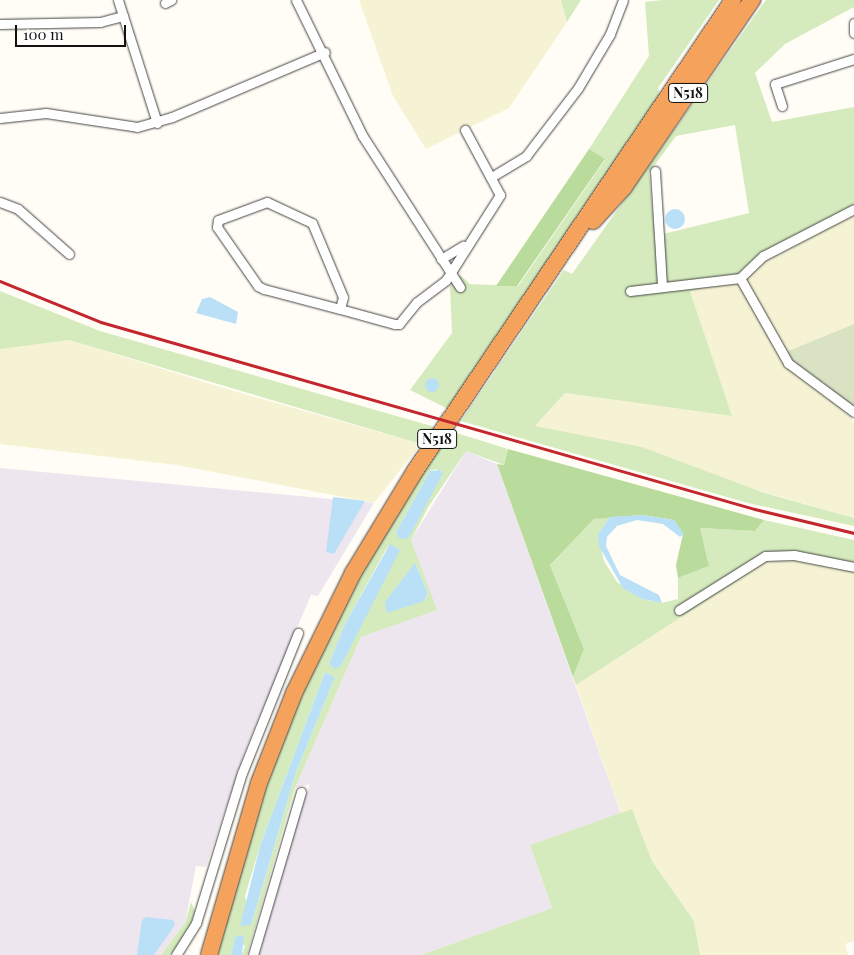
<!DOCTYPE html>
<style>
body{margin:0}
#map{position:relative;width:854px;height:955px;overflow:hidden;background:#fffdf5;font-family:"Playfair Display",serif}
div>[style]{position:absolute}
.industrial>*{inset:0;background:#eee6ef}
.farmland>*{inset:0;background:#f6f3d4}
.green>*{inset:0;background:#d5ebbd}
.forest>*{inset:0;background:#b9dc9c}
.cemetery>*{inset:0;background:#d9e3c4}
.water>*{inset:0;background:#b9e0f7}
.round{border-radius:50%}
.roads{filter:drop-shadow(0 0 1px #444) drop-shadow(0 0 1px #444)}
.street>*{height:9px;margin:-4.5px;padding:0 4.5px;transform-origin:4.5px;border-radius:4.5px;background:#fff}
.highway>*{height:16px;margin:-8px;padding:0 8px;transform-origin:8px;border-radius:8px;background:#f5a25d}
.rail>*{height:2.5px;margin:-1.25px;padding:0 1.25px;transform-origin:1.25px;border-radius:1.25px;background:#c4262e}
span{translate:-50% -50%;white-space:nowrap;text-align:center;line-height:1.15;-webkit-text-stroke:5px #fff;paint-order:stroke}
.shield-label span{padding:1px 4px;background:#fff;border:1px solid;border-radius:4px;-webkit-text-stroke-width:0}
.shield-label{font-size:14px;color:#111;font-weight:700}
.scale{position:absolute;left:15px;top:25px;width:111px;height:22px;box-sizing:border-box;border:2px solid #111;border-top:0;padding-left:6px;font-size:15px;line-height:18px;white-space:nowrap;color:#111;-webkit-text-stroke:4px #fff;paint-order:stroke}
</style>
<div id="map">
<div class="industrial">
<i style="clip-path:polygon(466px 451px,497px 464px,621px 814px,530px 845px,552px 908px,421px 955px,259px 955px,282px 865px,310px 784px,295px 788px,361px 637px,436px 610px,411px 540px)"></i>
<i style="clip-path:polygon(0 468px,374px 503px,318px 596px,311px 595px,246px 748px,206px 867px,196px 866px,185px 923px,161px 955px,0 955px)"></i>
</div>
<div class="farmland">
<i style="clip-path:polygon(359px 0,561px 0,567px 22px,509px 108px,426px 149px,393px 96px)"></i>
<i style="clip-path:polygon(854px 214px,854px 324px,783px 353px,849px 414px,854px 424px,854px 518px,535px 426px,565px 393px,732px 416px,690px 291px,735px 282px,777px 251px)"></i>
<i style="clip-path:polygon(69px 340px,227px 389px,421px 444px,374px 503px,177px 465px,0 444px,0 347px)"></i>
<i style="clip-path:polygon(788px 557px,854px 572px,854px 941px,845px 944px,848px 955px,700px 955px,694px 921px,652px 861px,632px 810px,621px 814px,576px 685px,741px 576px,771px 559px)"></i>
</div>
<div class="green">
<i style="clip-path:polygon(561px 0,581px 0,567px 22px)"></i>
<i style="clip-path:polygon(663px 0,719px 0,658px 88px,660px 96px,448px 409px,410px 390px,452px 333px,450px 287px,460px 275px,470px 284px,518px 286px,605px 160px,589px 149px,649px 56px,645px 2px)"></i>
<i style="clip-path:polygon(evenodd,766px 0,854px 0,854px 7px,785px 44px,755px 73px,772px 122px,854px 107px,854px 214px,777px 251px,735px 282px,690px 291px,732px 416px,565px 393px,535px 426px,642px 447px,765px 493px,854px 518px,854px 526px,748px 503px,461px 421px,564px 270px,572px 274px,766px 0,735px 125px,749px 213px,655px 236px,649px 173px,676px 136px,735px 125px)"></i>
<i style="clip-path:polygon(0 291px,100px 331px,435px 427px,421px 444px,69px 340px,0 349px)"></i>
<i style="clip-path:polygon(evenodd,450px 431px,508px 449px,504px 465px,466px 451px,429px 506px,411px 540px,437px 610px,361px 637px,295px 788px,247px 955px,242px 955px,245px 946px,235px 937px,231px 955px,217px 955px,266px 779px,330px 629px,416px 481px,450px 431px,436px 469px,442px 474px,407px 539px,396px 532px,430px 471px,436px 469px,450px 431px,389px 544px,341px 666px,329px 664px,345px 624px,389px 544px,450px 431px,415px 563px,428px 593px,424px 601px,415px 563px,450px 431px,325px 672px,335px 677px,296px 772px,251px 925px,245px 896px,260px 846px,325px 672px)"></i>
<i style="clip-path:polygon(610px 517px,598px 534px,604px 561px,617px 582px,642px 599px,662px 603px,678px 599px,678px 578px,709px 566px,700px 528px,755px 531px,764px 520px,854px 540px,854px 572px,788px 557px,771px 559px,576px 685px,573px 677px,584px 649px,550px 565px,594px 519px)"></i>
<i style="clip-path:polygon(632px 809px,652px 861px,694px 921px,700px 955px,421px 955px,552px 908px,530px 845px)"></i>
<i style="clip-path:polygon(191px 902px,195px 911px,189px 931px,170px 955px,161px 955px,185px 923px)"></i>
</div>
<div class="forest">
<i style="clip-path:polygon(589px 149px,605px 159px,517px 286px,496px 286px)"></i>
<i style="clip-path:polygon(508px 449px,764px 520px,755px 531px,700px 528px,709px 566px,678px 578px,676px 565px,683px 534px,674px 520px,642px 515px,594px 519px,550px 565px,584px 649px,573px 677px,497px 464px,504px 465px)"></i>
</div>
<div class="cemetery">
<i style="clip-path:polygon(854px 324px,854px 407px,783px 353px)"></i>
</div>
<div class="water">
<i class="round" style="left:665px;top:209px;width:20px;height:20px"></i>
<i style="clip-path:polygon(210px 297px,238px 312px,236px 324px,196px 313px,202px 299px)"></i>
<i class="round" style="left:425px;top:378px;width:14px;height:14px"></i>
<i style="clip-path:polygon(440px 470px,443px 473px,412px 532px,407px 539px,399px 538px,396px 532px,430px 471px)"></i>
<i style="clip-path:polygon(333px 497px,365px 501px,334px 554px,326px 552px)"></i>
<i style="clip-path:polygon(642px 515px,674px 520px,684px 534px,680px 537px,663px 524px,637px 520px,617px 526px,607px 537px,606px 546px,620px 575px,659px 595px,662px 603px,642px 599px,623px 588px,599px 546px,598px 534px,610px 517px)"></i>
<i style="clip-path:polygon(390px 544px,400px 550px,341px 666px,335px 669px,329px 664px,345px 624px)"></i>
<i style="clip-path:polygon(415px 563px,428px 593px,424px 601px,387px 613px,385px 602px)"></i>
<i style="clip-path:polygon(325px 672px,335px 677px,296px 772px,251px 925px,240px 926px,260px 846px)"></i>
<i style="clip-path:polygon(146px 917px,173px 920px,175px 925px,154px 955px,137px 955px,142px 920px)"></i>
<i style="clip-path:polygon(244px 935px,242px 955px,231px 955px,235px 937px)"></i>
</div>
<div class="roads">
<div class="street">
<i style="left:118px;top:0;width:129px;rotate:72.4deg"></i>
<i style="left:296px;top:0;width:150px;rotate:63.9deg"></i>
<i style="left:362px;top:135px;width:181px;rotate:57.2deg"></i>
<i style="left:165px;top:3px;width:7px;rotate:-27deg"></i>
<i style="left:854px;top:23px;width:10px;rotate:90deg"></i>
<i style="left:0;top:24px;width:100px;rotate:-1.1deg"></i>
<i style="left:100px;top:22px;width:24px;rotate:-15deg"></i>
<i style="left:782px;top:106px;width:23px;rotate:-108deg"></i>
<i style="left:775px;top:84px;width:83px;rotate:-17.6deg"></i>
<i style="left:0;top:118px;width:46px;rotate:-6.2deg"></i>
<i style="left:46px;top:113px;width:92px;rotate:8.7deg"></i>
<i style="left:137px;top:127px;width:36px;rotate:-16deg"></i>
<i style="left:172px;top:117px;width:166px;rotate:-23deg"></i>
<i style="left:655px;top:171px;width:115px;rotate:86.5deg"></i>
<i style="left:493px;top:176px;width:39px;rotate:-31deg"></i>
<i style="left:526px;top:156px;width:86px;rotate:-52.6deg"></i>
<i style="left:578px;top:88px;width:63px;rotate:-59.3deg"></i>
<i style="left:610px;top:34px;width:36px;rotate:-69deg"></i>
<i style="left:0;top:202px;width:19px;rotate:21deg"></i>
<i style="left:18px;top:209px;width:68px;rotate:41.4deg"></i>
<i style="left:441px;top:259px;width:26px;rotate:-31deg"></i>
<i style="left:740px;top:278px;width:98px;rotate:60.5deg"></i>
<i style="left:788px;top:363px;width:82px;rotate:36.6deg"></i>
<i style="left:630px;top:291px;width:111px;rotate:-6.7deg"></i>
<i style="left:740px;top:278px;width:32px;rotate:-44deg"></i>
<i style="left:763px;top:256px;width:102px;rotate:-27.3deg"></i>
<i style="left:340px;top:309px;width:12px;rotate:-76deg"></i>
<i style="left:343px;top:297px;width:80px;rotate:-112.7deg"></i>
<i style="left:312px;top:223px;width:50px;rotate:-155deg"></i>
<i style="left:267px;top:202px;width:52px;rotate:159.8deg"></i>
<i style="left:218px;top:220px;width:7px;rotate:98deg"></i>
<i style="left:217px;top:227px;width:72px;rotate:55.2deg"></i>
<i style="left:258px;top:286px;width:7px;rotate:27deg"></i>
<i style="left:264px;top:289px;width:79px;rotate:14.7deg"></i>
<i style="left:340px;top:309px;width:57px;rotate:15.3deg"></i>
<i style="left:395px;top:324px;width:4px"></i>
<i style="left:399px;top:324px;width:28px;rotate:-51deg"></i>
<i style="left:417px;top:302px;width:36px;rotate:-37deg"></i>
<i style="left:446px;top:280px;width:101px;rotate:-57.6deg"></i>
<i style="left:500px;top:195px;width:74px;rotate:-118.3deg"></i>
<i style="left:679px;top:610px;width:102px;rotate:-32.1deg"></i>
<i style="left:765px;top:556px;width:29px;rotate:-2deg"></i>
<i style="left:794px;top:555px;width:61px;rotate:11.3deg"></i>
<i style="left:176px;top:955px;width:38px;rotate:-58deg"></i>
<i style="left:196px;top:923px;width:157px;rotate:-73deg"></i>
<i style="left:242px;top:773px;width:151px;rotate:-68.2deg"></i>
<i style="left:253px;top:955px;width:170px;rotate:-73.6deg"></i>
</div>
<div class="highway">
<i style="left:593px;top:221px;width:46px;rotate:-47.6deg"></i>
<i style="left:624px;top:187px;width:227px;rotate:-55.6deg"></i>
<i style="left:209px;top:955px;width:179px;rotate:-73.8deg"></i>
<i style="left:259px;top:783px;width:97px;rotate:-68.7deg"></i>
<i style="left:294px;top:693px;width:134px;rotate:-63.8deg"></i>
<i style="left:353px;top:573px;width:119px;rotate:-58.7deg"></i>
<i style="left:415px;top:471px;width:568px;rotate:-55.97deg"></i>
</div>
</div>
<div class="rail">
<i style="left:0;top:281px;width:109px;rotate:22.1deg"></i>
<i style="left:101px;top:322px;width:680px;rotate:15.96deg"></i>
<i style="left:755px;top:509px;width:102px;rotate:13.6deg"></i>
</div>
<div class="shield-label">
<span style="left:688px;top:93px">N518</span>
<span style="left:437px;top:439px">N518</span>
</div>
<div class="scale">100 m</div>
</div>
